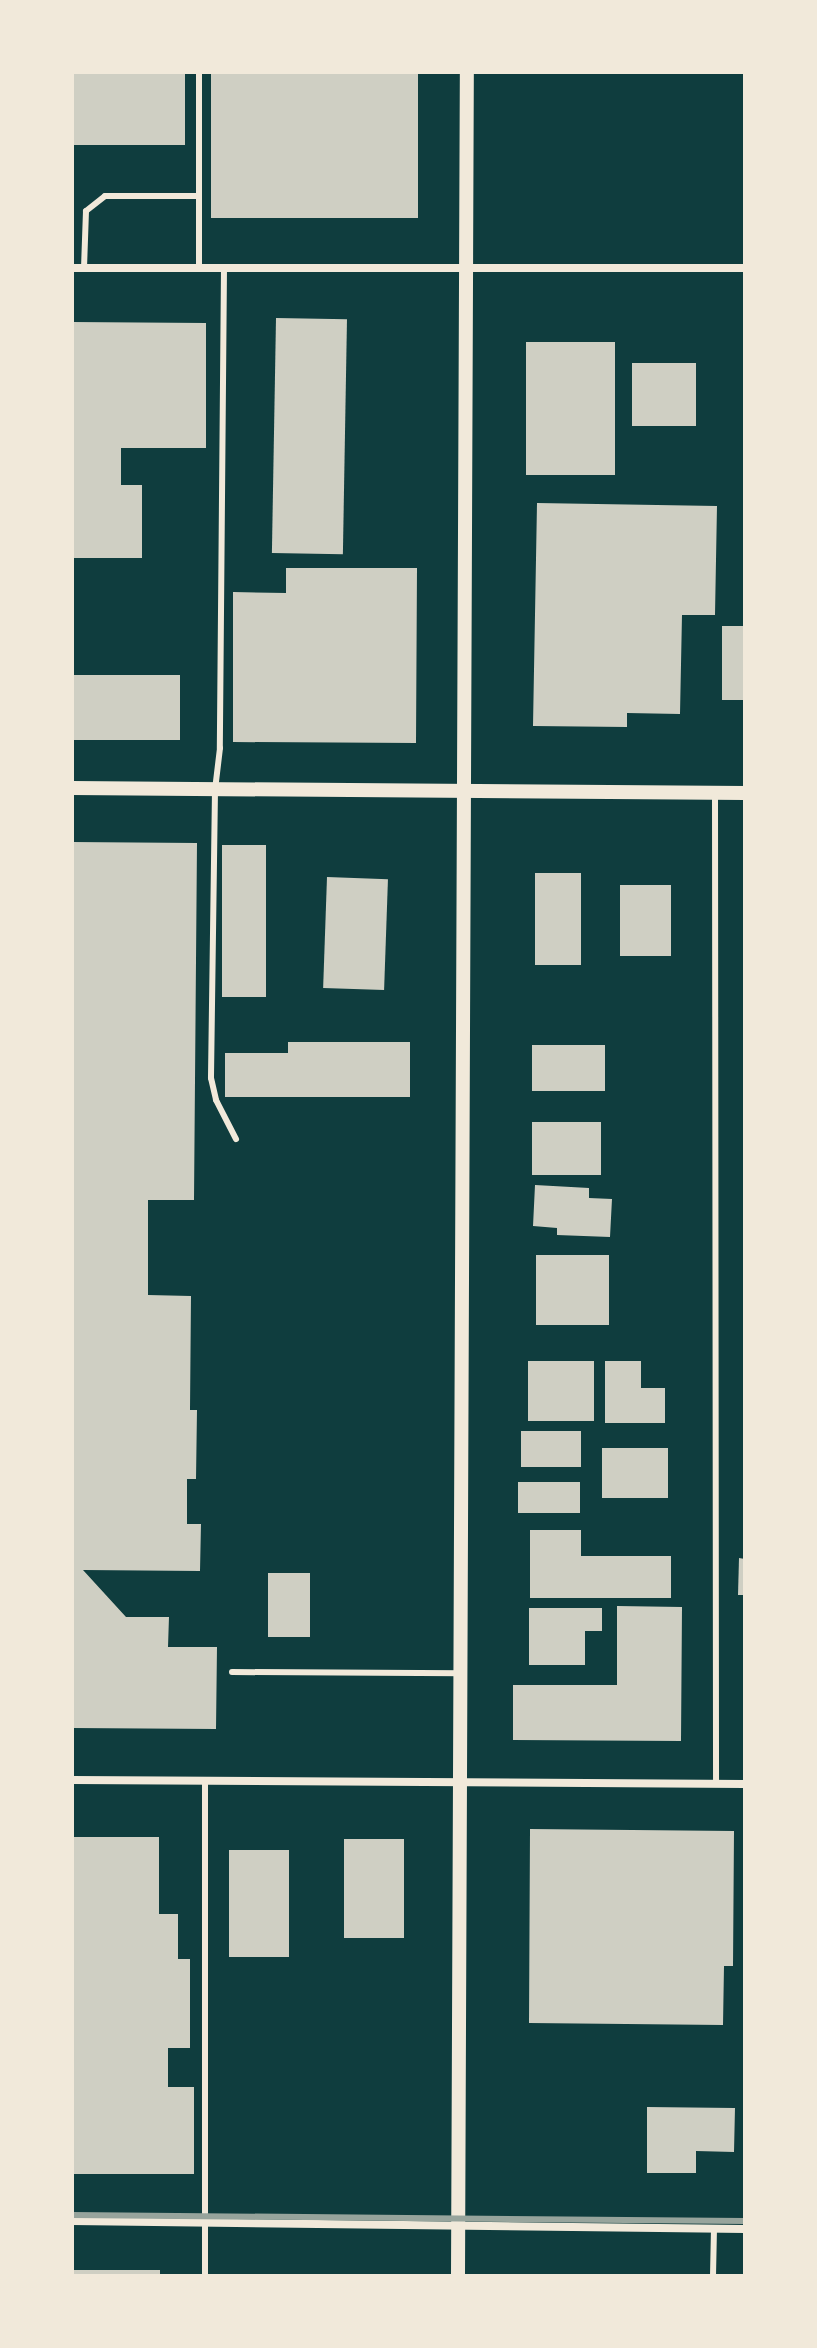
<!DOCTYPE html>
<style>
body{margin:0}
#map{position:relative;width:817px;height:2348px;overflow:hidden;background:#0f3d3e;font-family:Manrope,sans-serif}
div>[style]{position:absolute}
.building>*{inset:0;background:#cfcfc3;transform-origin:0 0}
.service>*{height:6px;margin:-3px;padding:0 3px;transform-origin:3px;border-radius:3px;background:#f1e9da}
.minor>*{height:8px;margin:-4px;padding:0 4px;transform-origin:4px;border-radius:4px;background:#f1e9da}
.tertiary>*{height:14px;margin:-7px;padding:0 7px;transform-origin:7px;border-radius:7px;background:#f1e9da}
.rail>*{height:6px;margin:-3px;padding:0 3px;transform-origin:3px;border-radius:3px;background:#97a49c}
span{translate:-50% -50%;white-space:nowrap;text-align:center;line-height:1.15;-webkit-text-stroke:8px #f1e9da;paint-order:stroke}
.frame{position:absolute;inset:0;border:74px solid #f1e9da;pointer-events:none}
</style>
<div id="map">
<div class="building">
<i style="left:211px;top:72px;width:207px;height:146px"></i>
<i style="left:72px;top:73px;width:113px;height:72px"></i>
<i style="left:276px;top:318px;width:71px;height:235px;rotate:1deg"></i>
<i style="clip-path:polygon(72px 322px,206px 323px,206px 448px,121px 448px,121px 485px,142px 485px,142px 558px,72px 558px)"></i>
<i style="left:526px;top:342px;width:89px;height:133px"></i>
<i style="left:632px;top:363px;width:64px;height:63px"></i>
<i style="clip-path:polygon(537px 503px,717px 506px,715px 615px,682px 615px,680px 714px,627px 713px,627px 727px,533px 726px)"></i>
<i style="clip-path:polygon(286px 568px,417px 568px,416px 743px,233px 742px,233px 592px,286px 593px)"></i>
<i style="left:722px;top:626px;width:23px;height:74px"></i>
<i style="left:72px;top:675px;width:108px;height:65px"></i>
<i style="clip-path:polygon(72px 842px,197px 843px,194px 1200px,148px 1200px,148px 1295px,191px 1296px,190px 1410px,197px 1410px,196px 1479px,187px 1479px,187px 1524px,201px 1524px,200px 1571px,83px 1570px,126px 1617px,169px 1617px,168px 1647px,217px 1647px,216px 1729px,72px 1728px)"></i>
<i style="left:222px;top:845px;width:44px;height:152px"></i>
<i style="left:535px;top:873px;width:46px;height:92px"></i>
<i style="left:327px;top:877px;width:61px;height:111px;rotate:2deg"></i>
<i style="left:620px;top:885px;width:51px;height:71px"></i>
<i style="clip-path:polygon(288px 1042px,410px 1042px,410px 1097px,225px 1097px,225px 1053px,288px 1053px)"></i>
<i style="left:532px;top:1045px;width:73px;height:46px"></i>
<i style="left:532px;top:1122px;width:69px;height:53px"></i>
<i style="clip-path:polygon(535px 1185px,589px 1188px,589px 1198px,612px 1199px,610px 1237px,557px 1235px,557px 1228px,533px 1226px)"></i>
<i style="left:609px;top:1255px;width:70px;height:73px;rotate:90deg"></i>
<i style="left:528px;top:1361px;width:66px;height:60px"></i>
<i style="clip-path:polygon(605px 1361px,641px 1361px,641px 1388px,665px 1388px,665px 1423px,605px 1423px)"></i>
<i style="left:521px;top:1431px;width:60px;height:36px"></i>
<i style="left:602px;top:1448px;width:66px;height:50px"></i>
<i style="left:518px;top:1482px;width:62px;height:31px"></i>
<i style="clip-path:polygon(530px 1530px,581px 1530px,581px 1556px,671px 1556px,671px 1598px,530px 1598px)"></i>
<i style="clip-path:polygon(739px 1558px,745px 1559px,745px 1595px,738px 1595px)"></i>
<i style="left:268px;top:1573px;width:42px;height:64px"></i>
<i style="clip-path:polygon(617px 1606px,682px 1607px,681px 1741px,513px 1740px,513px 1685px,617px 1685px)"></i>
<i style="clip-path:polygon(529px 1608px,602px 1608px,602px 1631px,585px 1631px,585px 1665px,529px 1665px)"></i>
<i style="clip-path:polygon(530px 1829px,734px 1831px,733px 1966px,724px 1966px,723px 2025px,529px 2023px)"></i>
<i style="clip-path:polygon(72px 1837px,159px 1837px,159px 1914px,178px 1914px,178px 1959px,190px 1959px,190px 2048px,168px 2048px,168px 2087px,194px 2087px,194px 2174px,72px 2174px)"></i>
<i style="left:344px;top:1839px;width:60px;height:99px"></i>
<i style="left:229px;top:1850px;width:60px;height:107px"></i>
<i style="clip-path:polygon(647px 2107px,735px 2108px,734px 2152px,696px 2151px,696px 2173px,647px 2173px)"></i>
<i style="left:72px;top:2270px;width:88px;height:6px"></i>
</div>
<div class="service">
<i style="left:199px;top:72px;width:196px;rotate:90deg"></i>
<i style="left:84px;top:268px;width:57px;rotate:-88deg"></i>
<i style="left:86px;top:211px;width:24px;rotate:-38deg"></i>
<i style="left:105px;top:196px;width:94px"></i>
<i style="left:224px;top:268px;width:480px;rotate:90.5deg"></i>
<i style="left:220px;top:748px;width:42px;rotate:96.8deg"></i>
<i style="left:215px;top:790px;width:288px;rotate:90.8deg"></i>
<i style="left:211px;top:1078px;width:23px;rotate:77deg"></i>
<i style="left:216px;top:1100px;width:44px;rotate:62.9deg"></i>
<i style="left:715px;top:795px;width:988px;rotate:89.94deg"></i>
<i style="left:232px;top:1672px;width:229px;rotate:0.3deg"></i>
<i style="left:205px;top:1781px;width:495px;rotate:90deg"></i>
<i style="left:713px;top:2276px;width:48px;rotate:-88.8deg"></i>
</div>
<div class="minor">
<i style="left:72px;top:268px;width:673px"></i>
<i style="left:72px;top:1780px;width:673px;rotate:0.34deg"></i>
<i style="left:72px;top:2221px;width:673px;rotate:0.68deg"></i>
</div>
<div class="tertiary">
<i style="left:72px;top:788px;width:673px;rotate:0.43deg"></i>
<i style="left:458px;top:2276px;width:2204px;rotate:-89.77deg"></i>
</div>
<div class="rail">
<i style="left:72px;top:2215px;width:673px;rotate:0.51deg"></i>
</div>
<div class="frame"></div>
</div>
